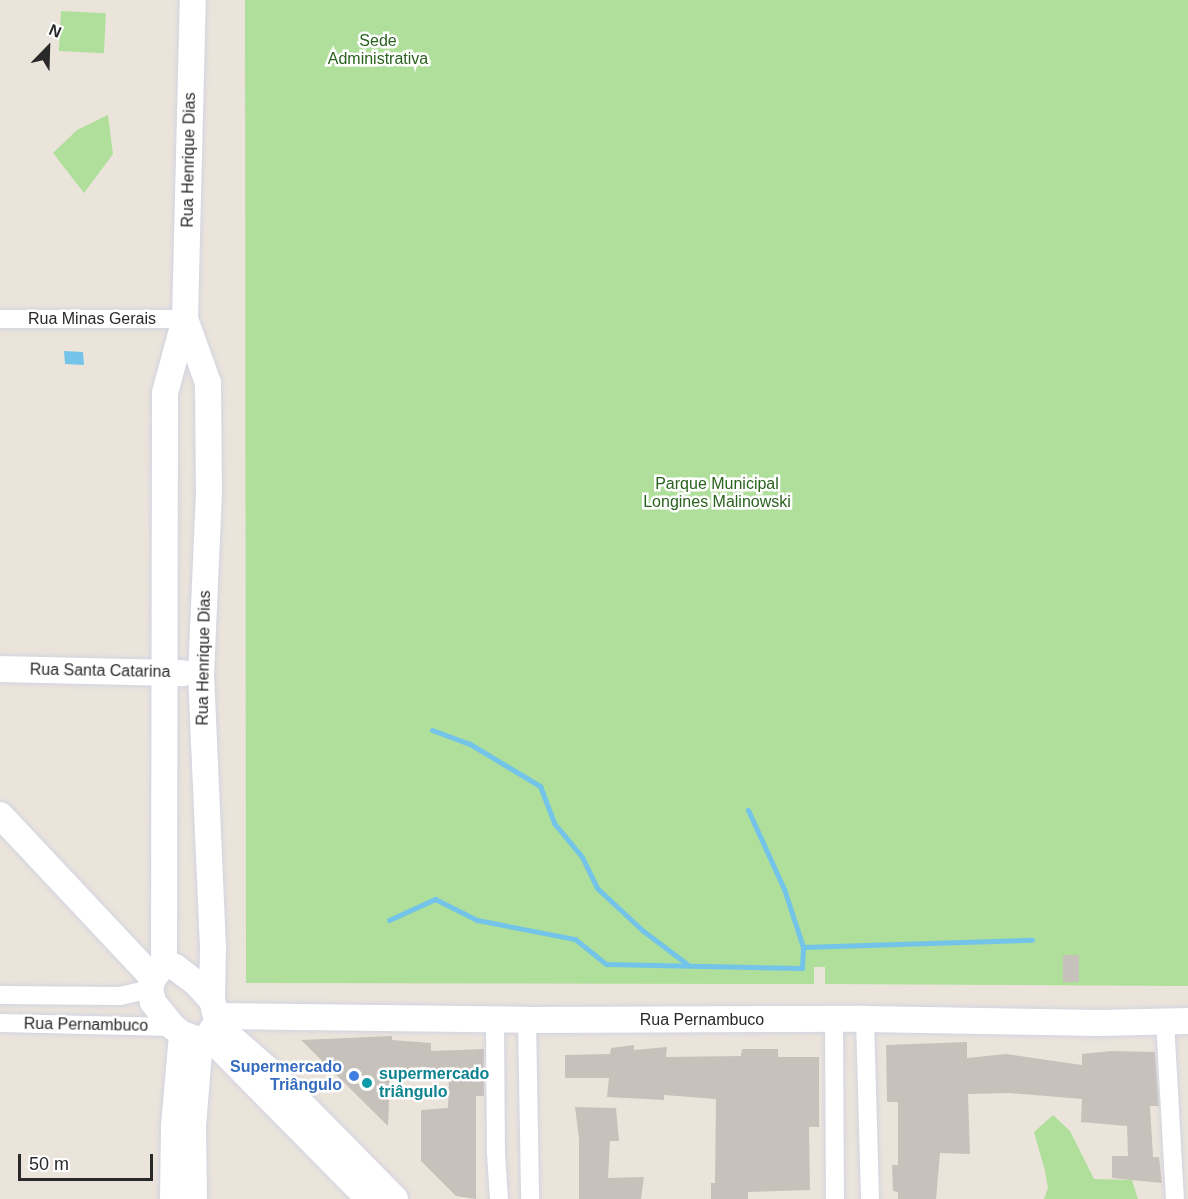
<!DOCTYPE html>
<meta charset="utf-8">
<style>
body{margin:0}
#map{position:relative;width:1188px;height:1199px;overflow:hidden;background:#ebe4db;font-family:Arial,sans-serif}
div>[style]{position:absolute}
.green>*{inset:0;background:#afdf9a;transform-origin:0 0}
.water>*{inset:0;background:#73c4e8}
.stream>*{height:5px;margin:-2.5px;padding:0 2.5px;transform-origin:2.5px;border-radius:2.5px;background:#73c4e8}
.building>*{inset:0;background:#c6c1bb;transform-origin:0 0}
.roads{filter:drop-shadow(0 0 2px #d1d3e1) drop-shadow(0 0 2px #d1d3e1)}
.street>*{height:18px;margin:-9px;padding:0 9px;transform-origin:9px;border-radius:9px;background:#fff}
.secondary>*{height:26px;margin:-13px;padding:0 13px;transform-origin:13px;border-radius:13px;background:#fff}
.dots>*{width:16px;height:16px;translate:-50% -50%;box-sizing:border-box;border:3px solid #fff;border-radius:50%}
span{translate:-50% -50%;white-space:nowrap;text-align:center;line-height:1.15;-webkit-text-stroke:5px #fff;paint-order:stroke}
.park-label{font-size:16px;color:#29621d}
.street-label{font-size:16px;color:#292929}
.shop-label{font-size:16px;color:#366cbe;font-weight:700}
.right{translate:-100% -50%;text-align:right}
.culture-label{font-size:16px;color:#0d838f;font-weight:700}
.left{translate:0 -50%;text-align:left}
.north{position:absolute;left:18px;top:18px;width:60px;height:60px;-webkit-text-stroke:4px #fff;paint-order:stroke;rotate:23deg;font-size:16px;font-weight:700;line-height:24px;text-align:center;color:#292929}
.north::after{content:'';display:block;margin:auto;width:21px;height:27px;background:#292929;clip-path:polygon(50% 0,100% 100%,50% 72%,0 100%)}
.scale{position:absolute;left:18px;top:1154px;width:135px;height:27px;box-sizing:border-box;border:3px solid #292929;border-top:0;padding-left:8px;font-size:18px;line-height:21px;white-space:nowrap;color:#292929;-webkit-text-stroke:4px #fff;paint-order:stroke}
</style>
<div id="map">
<div class="green">
<i style="clip-path:polygon(245px 0,1188px 0,1188px 986px,825px 984px,825px 967px,814px 967px,814px 984px,246px 983px)"></i>
<i style="left:61px;top:11px;width:45px;height:40px;rotate:3deg"></i>
<i style="clip-path:polygon(108px 115px,113px 154px,84px 193px,53px 153px,77px 130px)"></i>
<i style="clip-path:polygon(1053px 1115px,1070px 1131px,1094px 1179px,1132px 1180px,1138px 1199px,1044px 1199px,1048px 1188px,1045px 1171px,1034px 1132px)"></i>
</div>
<div class="water">
<i style="clip-path:polygon(64px 351px,83px 352px,84px 365px,65px 364px)"></i>
</div>
<div class="stream">
<i style="left:432px;top:730px;width:40px;rotate:20.2deg"></i>
<i style="left:470px;top:744px;width:82px;rotate:31deg"></i>
<i style="left:540px;top:786px;width:40px;rotate:69deg"></i>
<i style="left:554px;top:823px;width:44px;rotate:50.5deg"></i>
<i style="left:582px;top:857px;width:34px;rotate:64deg"></i>
<i style="left:597px;top:888px;width:62px;rotate:43deg"></i>
<i style="left:642px;top:930px;width:56px;rotate:37.1deg"></i>
<i style="left:389px;top:920px;width:51px;rotate:-24.5deg"></i>
<i style="left:435px;top:899px;width:47px;rotate:26.6deg"></i>
<i style="left:477px;top:920px;width:100px;rotate:11deg"></i>
<i style="left:575px;top:939px;width:40px;rotate:39deg"></i>
<i style="left:606px;top:964px;width:196px;rotate:1.2deg"></i>
<i style="left:802px;top:968px;width:21px;rotate:-87deg"></i>
<i style="left:803px;top:947px;width:61px;rotate:-108.1deg"></i>
<i style="left:784px;top:889px;width:87px;rotate:-114.5deg"></i>
<i style="left:803px;top:947px;width:229px;rotate:-1.8deg"></i>
</div>
<div class="building">
<i style="left:1063px;top:955px;width:16px;height:27px"></i>
<i style="clip-path:polygon(392px 1036px,392px 1040px,431px 1043px,431px 1051px,484px 1049px,484px 1096px,476px 1096px,476px 1199px,456px 1196px,421px 1161px,421px 1110px,448px 1108px,449px 1078px,390px 1078px,388px 1126px,301px 1040px)"></i>
<i style="clip-path:polygon(967px 1042px,967px 1058px,1006px 1054px,1082px 1065px,1082px 1054px,1112px 1051px,1155px 1052px,1159px 1106px,1150px 1106px,1153px 1157px,1159px 1157px,1162px 1183px,1112px 1178px,1112px 1156px,1128px 1156px,1127px 1126px,1081px 1122px,1082px 1099px,1009px 1093px,968px 1094px,970px 1154px,940px 1153px,936px 1199px,898px 1199px,898px 1192px,893px 1191px,892px 1165px,898px 1165px,898px 1102px,887px 1102px,886px 1045px)"></i>
<i style="clip-path:polygon(634px 1045px,634px 1050px,667px 1047px,666px 1057px,741px 1056px,742px 1049px,778px 1049px,778px 1057px,819px 1057px,819px 1127px,809px 1127px,810px 1190px,748px 1192px,748px 1199px,711px 1199px,711px 1183px,715px 1183px,716px 1099px,664px 1095px,664px 1100px,607px 1097px,609px 1078px,565px 1078px,565px 1055px,610px 1054px,611px 1048px)"></i>
<i style="clip-path:polygon(575px 1107px,616px 1108px,619px 1141px,610px 1141px,608px 1178px,644px 1177px,641px 1199px,579px 1199px,579px 1138px)"></i>
</div>
<div class="roads">
<div class="street">
<i style="left:0;top:319px;width:185px"></i>
<i style="left:0;top:995px;width:120px;rotate:0.5deg"></i>
<i style="left:120px;top:996px;width:31px;rotate:-13deg"></i>
<i style="left:495px;top:1019px;width:134px;rotate:89.6deg"></i>
<i style="left:496px;top:1153px;width:46px;rotate:86.3deg"></i>
<i style="left:865px;top:1019px;width:180px;rotate:88.4deg"></i>
<i style="left:527px;top:1020px;width:179px;rotate:89deg"></i>
<i style="left:834px;top:1020px;width:179px;rotate:89.7deg"></i>
<i style="left:1165px;top:1021px;width:178px;rotate:86.8deg"></i>
<i style="left:0;top:1023px;width:173px;rotate:1.3deg"></i>
</div>
<div class="secondary">
<i style="left:185px;top:319px;width:68px;rotate:70.2deg"></i>
<i style="left:208px;top:383px;width:109px;rotate:89.5deg"></i>
<i style="left:209px;top:492px;width:181px;rotate:92.5deg"></i>
<i style="left:201px;top:673px;width:272px;rotate:87.5deg"></i>
<i style="left:213px;top:945px;width:55px;rotate:91deg"></i>
<i style="left:0;top:669px;width:183px;rotate:1.3deg"></i>
<i style="left:0;top:815px;width:224px;rotate:46.8deg"></i>
<i style="left:164px;top:965px;width:572px;rotate:-89.9deg"></i>
<i style="left:165px;top:393px;width:77px;rotate:-74.9deg"></i>
<i style="left:185px;top:319px;width:319px;rotate:-88.6deg"></i>
<i style="left:164px;top:965px;width:11px;rotate:10deg"></i>
<i style="left:175px;top:967px;width:25px;rotate:37deg"></i>
<i style="left:195px;top:982px;width:25px;rotate:47deg"></i>
<i style="left:212px;top:1000px;width:16px;rotate:76deg"></i>
<i style="left:216px;top:1016px;width:8px;rotate:90deg"></i>
<i style="left:216px;top:1024px;width:14px;rotate:124deg"></i>
<i style="left:208px;top:1036px;width:9px;rotate:153deg"></i>
<i style="left:200px;top:1040px;width:19px;rotate:-162deg"></i>
<i style="left:182px;top:1034px;width:11px;rotate:-142deg"></i>
<i style="left:173px;top:1027px;width:32px;rotate:-129deg"></i>
<i style="left:153px;top:1002px;width:13px;rotate:-103deg"></i>
<i style="left:150px;top:989px;width:11px;rotate:-75deg"></i>
<i style="left:153px;top:978px;width:17px;rotate:-50deg"></i>
<i style="left:216px;top:1016px;width:311px;rotate:0.7deg"></i>
<i style="left:527px;top:1020px;width:338px;rotate:-0.2deg"></i>
<i style="left:865px;top:1019px;width:234px;rotate:1deg"></i>
<i style="left:1099px;top:1023px;width:89px;rotate:-1.3deg"></i>
<i style="left:216px;top:1024px;width:65px;rotate:41.3deg"></i>
<i style="left:265px;top:1067px;width:185px;rotate:45.4deg"></i>
<i style="left:219px;top:1047px;width:214px;rotate:45.4deg"></i>
<i style="left:173px;top:1199px;width:73px;rotate:-89.2deg"></i>
<i style="left:174px;top:1126px;width:92px;rotate:-85deg"></i>
<i style="left:194px;top:1199px;width:73px;rotate:-90.8deg"></i>
<i style="left:193px;top:1126px;width:86px;rotate:-85.3deg"></i>
</div>
</div>
<div class="dots">
<i style="left:354px;top:1076px;background:#3f7fe0"></i>
<i style="left:367px;top:1083px;background:#0f9aa8"></i>
</div>
<div class="park-label">
<span style="left:378px;top:50px">Sede<br>Administrativa</span>
<span style="left:717px;top:493px">Parque Municipal<br>Longines Malinowski</span>
</div>
<div class="street-label">
<span style="left:189px;top:160px;rotate:-89deg">Rua Henrique Dias</span>
<span style="left:92px;top:319px">Rua Minas Gerais</span>
<span style="left:204px;top:658px;rotate:-89deg">Rua Henrique Dias</span>
<span style="left:100px;top:671px;rotate:1deg">Rua Santa Catarina</span>
<span style="left:702px;top:1020px">Rua Pernambuco</span>
<span style="left:86px;top:1025px;rotate:1deg">Rua Pernambuco</span>
</div>
<div class="shop-label">
<span class="right" style="left:342px;top:1076px">Supermercado<br>Triângulo</span>
</div>
<div class="culture-label">
<span class="left" style="left:379px;top:1083px">supermercado<br>triângulo</span>
</div>
<div class="north">N</div>
<div class="scale">50 m</div>
</div>
